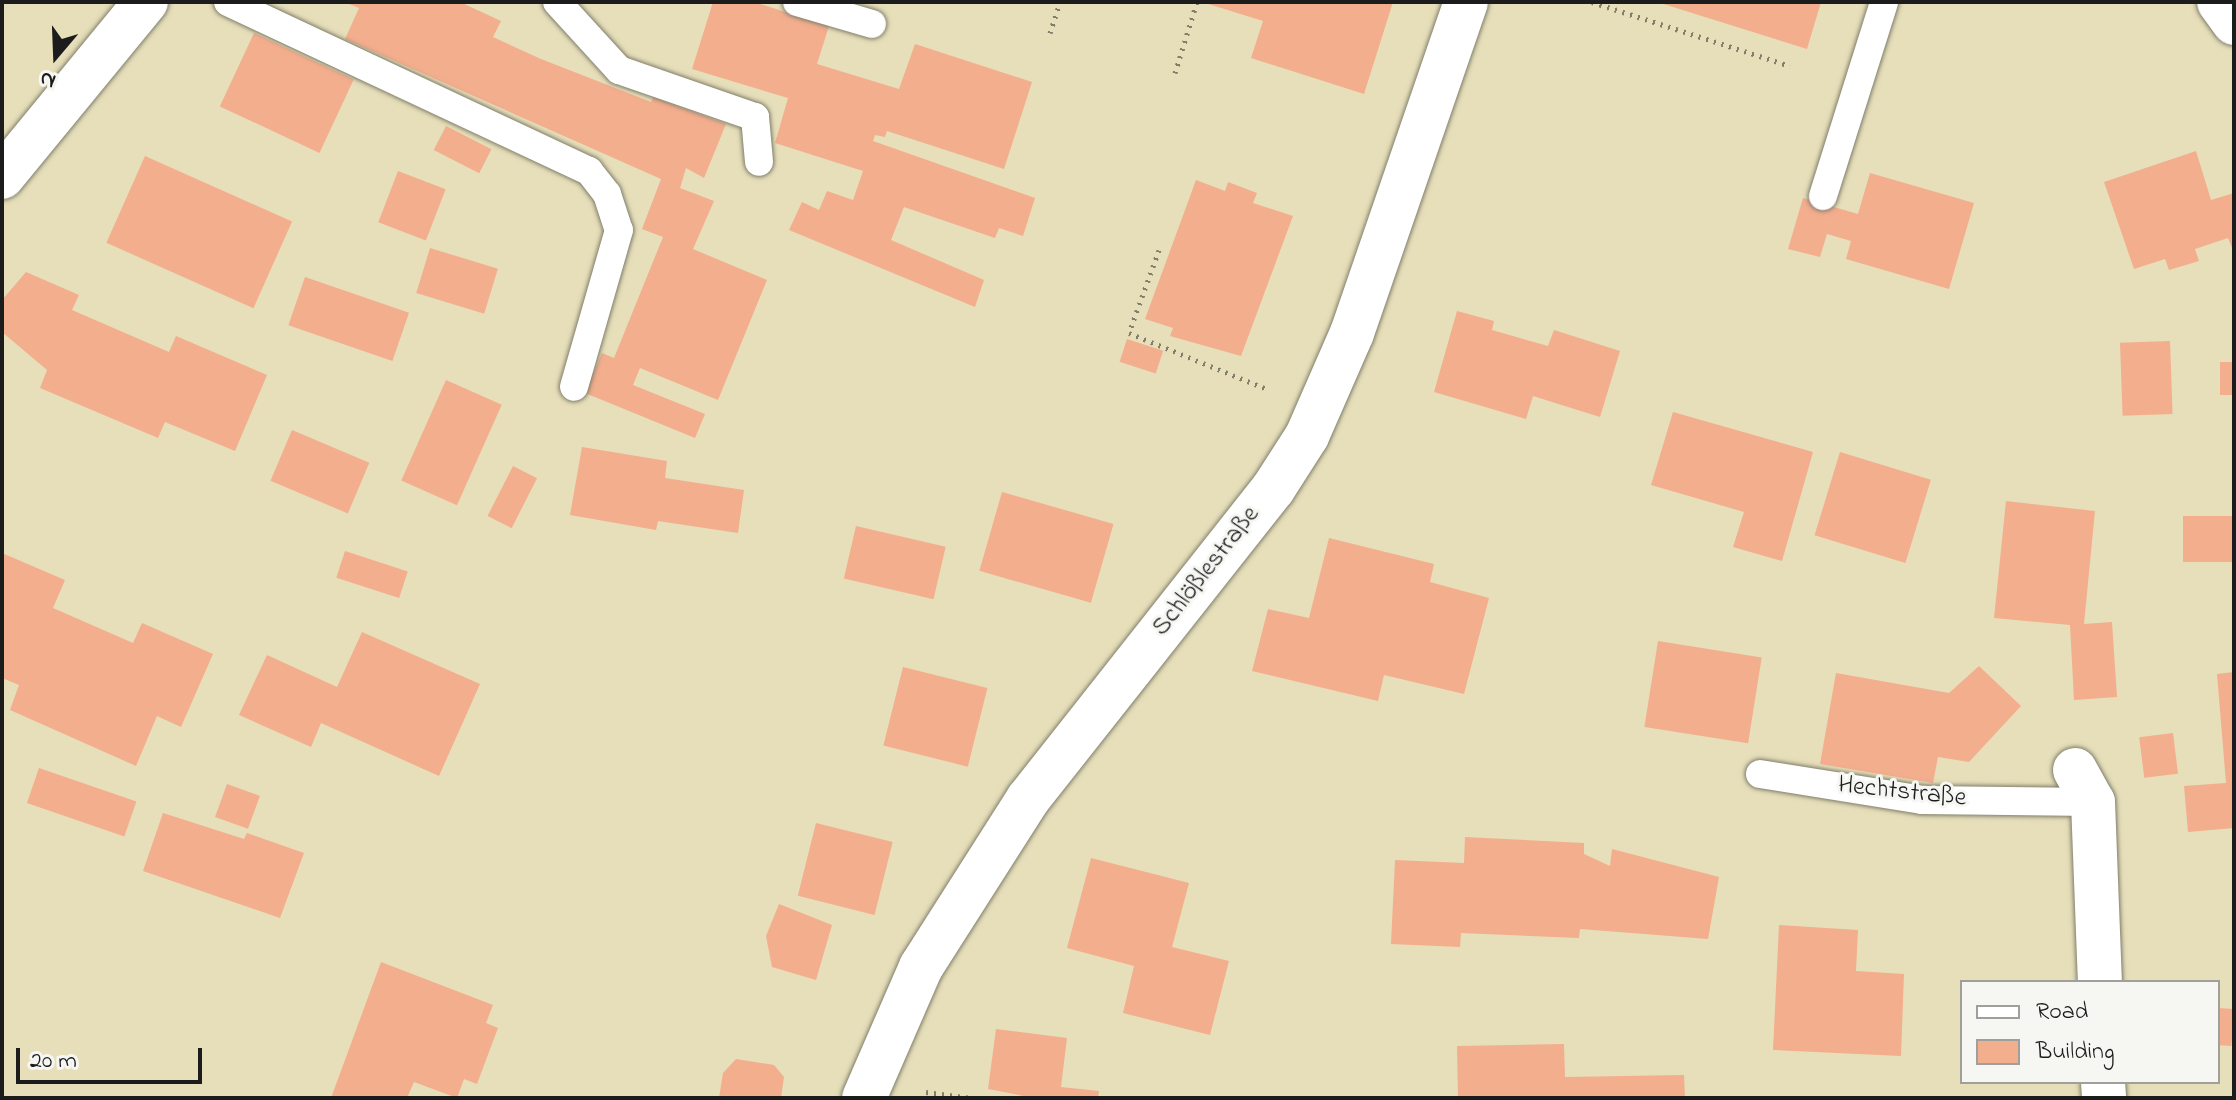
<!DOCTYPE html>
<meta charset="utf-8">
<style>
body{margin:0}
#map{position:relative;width:2236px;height:1100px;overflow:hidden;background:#e6dfba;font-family:"Indie Flower",sans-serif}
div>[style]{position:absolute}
.building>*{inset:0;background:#f3ae8e;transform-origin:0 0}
.path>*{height:5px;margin-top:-2.5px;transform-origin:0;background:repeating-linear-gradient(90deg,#817e6b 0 2px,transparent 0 8px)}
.roads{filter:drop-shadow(0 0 2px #817e6b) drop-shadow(0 0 2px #817e6b)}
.service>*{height:28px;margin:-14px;padding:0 14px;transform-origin:14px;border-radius:14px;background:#fff}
.minor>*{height:44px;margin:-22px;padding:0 22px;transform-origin:22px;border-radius:22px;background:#fff}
.tertiary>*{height:44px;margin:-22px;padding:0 22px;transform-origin:22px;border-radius:22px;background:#fff}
span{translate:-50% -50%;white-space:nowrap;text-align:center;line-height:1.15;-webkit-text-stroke:6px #f6f6f2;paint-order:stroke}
.street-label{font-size:26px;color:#1c1c1c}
.frame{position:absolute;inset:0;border:4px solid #1c1c1c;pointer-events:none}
.legend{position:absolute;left:1960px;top:980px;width:260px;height:104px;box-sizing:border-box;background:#f6f6f2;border:2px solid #9f9f9c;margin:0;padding:10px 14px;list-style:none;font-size:24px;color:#1c1c1c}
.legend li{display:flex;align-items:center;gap:16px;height:40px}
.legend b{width:40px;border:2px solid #9f9f9c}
.north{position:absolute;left:16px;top:16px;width:80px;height:80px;-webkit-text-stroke:6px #f6f6f2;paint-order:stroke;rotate:199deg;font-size:22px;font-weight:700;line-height:32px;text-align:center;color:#1c1c1c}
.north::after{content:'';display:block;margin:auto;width:28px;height:36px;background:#1c1c1c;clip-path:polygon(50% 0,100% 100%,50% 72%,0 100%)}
.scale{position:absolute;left:16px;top:1048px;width:186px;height:36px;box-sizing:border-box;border:4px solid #1c1c1c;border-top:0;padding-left:10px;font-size:24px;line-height:28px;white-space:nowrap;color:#1c1c1c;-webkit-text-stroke:6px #f6f6f2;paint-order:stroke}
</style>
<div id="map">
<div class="building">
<i style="clip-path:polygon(344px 2px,460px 2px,501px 21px,493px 37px,541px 59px,651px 102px,653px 97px,726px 124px,704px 178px,686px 168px,680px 188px,714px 201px,693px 249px,767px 280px,718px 400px,640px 368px,633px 385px,705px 414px,695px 438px,585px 393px,602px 353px,614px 358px,663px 237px,642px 229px,661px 179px,345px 39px,359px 8px)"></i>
<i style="clip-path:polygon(713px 2px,754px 2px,829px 26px,817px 64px,899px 89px,915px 44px,1032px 82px,1004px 169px,887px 131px,885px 137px,875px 135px,873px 141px,1035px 198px,1023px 236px,999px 228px,995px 238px,904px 207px,891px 240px,984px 280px,975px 307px,789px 230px,802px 202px,819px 210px,827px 191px,853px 200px,863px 171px,775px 143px,788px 98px,692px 69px)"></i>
<i style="clip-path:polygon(1393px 2px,1364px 94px,1251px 58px,1263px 21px,1205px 3px)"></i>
<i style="clip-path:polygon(1657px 2px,1821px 2px,1807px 49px)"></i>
<i style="left:254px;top:33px;width:110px;height:81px;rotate:25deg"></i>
<i style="left:446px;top:126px;width:51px;height:27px;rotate:27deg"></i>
<i style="clip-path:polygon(2196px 151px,2211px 200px,2234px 193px,2234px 253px,2228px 238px,2195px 249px,2199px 261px,2169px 270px,2165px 259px,2134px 269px,2104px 182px)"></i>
<i style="left:145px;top:156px;width:161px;height:95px;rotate:24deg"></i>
<i style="left:398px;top:171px;width:51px;height:55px;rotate:21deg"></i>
<i style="clip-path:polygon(1870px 173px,1974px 203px,1949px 289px,1846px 259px,1851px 241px,1827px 234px,1820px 257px,1788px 249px,1803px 198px,1858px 214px)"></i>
<i style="clip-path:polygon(1196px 180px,1225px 191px,1228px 182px,1257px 193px,1253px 203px,1293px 216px,1241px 356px,1170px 336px,1173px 328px,1145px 319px)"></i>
<i style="left:430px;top:248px;width:71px;height:47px;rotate:17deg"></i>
<i style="clip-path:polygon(26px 272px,79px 295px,72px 310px,169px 352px,176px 336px,267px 375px,235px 451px,165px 422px,158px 438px,40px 388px,47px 370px,2px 332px,2px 300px)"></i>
<i style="left:305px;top:277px;width:110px;height:51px;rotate:19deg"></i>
<i style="clip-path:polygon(1457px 311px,1494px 321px,1492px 330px,1548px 346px,1554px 330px,1620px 351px,1600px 417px,1533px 396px,1526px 419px,1434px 392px)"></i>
<i style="left:1127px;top:339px;width:38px;height:24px;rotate:18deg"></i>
<i style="left:2170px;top:341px;width:73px;height:50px;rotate:88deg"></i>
<i style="left:2220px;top:362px;width:14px;height:33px"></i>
<i style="left:446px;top:380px;width:61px;height:110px;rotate:24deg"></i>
<i style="clip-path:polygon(1673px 412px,1813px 452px,1782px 561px,1733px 547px,1744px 512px,1651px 485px)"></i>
<i style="left:292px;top:430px;width:84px;height:55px;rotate:23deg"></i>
<i style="clip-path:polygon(582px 447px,667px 461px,665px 478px,744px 490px,738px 533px,658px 521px,656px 530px,570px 515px)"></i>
<i style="left:1840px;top:452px;width:95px;height:87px;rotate:17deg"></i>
<i style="left:513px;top:466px;width:27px;height:56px;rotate:27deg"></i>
<i style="left:1002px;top:492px;width:116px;height:82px;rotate:16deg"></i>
<i style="clip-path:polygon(2006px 501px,2095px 511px,2084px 624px,2112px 622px,2117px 697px,2074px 700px,2070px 625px,1994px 618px)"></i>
<i style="left:2234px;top:516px;width:46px;height:51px;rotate:90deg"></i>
<i style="left:856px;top:526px;width:92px;height:54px;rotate:13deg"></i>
<i style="clip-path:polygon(1329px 538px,1434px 564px,1430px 582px,1489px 598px,1464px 694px,1384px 675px,1378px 701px,1252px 671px,1268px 609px,1309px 618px)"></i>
<i style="left:345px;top:551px;width:66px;height:28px;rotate:18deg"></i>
<i style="clip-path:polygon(2px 553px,65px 580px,53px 608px,133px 643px,142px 623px,213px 654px,181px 727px,157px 716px,136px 766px,10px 710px,19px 685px,2px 678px)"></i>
<i style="clip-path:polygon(362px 632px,480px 684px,439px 776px,321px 723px,311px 747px,239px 715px,267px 655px,337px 687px)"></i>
<i style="left:1658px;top:641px;width:105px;height:87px;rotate:9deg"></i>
<i style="clip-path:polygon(1979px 666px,2021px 706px,1969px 762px,1938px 757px,1933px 783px,1820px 764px,1836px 673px,1949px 693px)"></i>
<i style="left:903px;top:667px;width:87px;height:81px;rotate:14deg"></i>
<i style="clip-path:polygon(2234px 672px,2234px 828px,2188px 832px,2184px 786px,2226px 783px,2217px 674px)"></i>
<i style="left:2173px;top:733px;width:41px;height:34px;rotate:83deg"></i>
<i style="left:39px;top:768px;width:103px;height:37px;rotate:19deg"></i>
<i style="left:227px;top:784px;width:35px;height:35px;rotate:20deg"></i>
<i style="clip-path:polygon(163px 813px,244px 839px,247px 833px,304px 853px,280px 918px,143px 871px)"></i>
<i style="left:816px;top:823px;width:79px;height:75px;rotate:14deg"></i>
<i style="clip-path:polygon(1465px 837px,1584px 843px,1584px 854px,1610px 866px,1612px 849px,1719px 877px,1708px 939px,1580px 929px,1579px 938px,1461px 933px,1460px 947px,1391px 944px,1395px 860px,1464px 863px)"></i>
<i style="clip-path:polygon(1091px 858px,1189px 883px,1172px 947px,1229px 961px,1210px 1035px,1123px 1013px,1134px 966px,1067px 948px)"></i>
<i style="clip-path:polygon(779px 904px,832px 925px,816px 980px,772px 967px,766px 936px)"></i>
<i style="clip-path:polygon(1779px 925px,1858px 930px,1856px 971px,1904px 974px,1901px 1056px,1773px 1050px)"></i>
<i style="clip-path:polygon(381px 962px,493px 1005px,486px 1023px,498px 1028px,477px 1084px,464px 1079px,457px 1098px,414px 1082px,407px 1098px,331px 1098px)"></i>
<i style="left:2218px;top:1008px;width:16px;height:37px;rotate:4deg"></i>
<i style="clip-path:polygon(996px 1029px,1067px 1038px,1061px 1087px,1099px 1091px,1098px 1098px,1034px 1098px,988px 1089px)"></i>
<i style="clip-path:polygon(1564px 1044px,1565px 1077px,1684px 1075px,1685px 1098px,1458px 1098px,1457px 1046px)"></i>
<i style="clip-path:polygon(736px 1059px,774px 1065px,784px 1077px,781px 1098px,719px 1098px,723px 1073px)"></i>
</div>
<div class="path">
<i style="left:1592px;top:2px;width:208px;rotate:17.9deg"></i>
<i style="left:1050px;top:33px;width:33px;rotate:-72deg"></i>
<i style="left:1175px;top:73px;width:74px;rotate:-72.8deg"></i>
<i style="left:1159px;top:250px;width:88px;rotate:109.9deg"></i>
<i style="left:1129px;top:333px;width:149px;rotate:22.1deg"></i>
<i style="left:926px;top:1092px;width:46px;rotate:7.4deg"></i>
</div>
<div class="roads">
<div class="service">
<i style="left:228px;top:2px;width:399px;rotate:25.1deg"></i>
<i style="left:589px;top:171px;width:29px;rotate:52deg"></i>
<i style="left:607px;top:194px;width:38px;rotate:72deg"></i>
<i style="left:619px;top:230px;width:163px;rotate:106deg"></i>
<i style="left:557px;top:2px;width:92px;rotate:47.6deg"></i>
<i style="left:619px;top:70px;width:144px;rotate:19.1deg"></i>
<i style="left:755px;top:117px;width:45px;rotate:84.9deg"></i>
<i style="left:797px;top:2px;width:78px;rotate:16.3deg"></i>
<i style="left:1823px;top:196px;width:203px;rotate:-72.5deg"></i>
<i style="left:1760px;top:774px;width:164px;rotate:9.1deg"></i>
<i style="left:1922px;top:800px;width:171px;rotate:0.7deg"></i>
</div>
<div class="minor">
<i style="left:2219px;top:2px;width:26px;rotate:54deg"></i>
<i style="left:2075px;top:770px;width:37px;rotate:61deg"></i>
<i style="left:2093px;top:802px;width:180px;rotate:87.8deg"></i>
<i style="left:2103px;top:1082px;width:16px;rotate:86deg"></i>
<i style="left:864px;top:1098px;width:143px;rotate:-66.5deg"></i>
<i style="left:921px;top:967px;width:199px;rotate:-57.5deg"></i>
<i style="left:1028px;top:799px;width:395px;rotate:-51.7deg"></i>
<i style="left:1273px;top:489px;width:63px;rotate:-57.3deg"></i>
<i style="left:1307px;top:436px;width:112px;rotate:-66.4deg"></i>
<i style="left:1352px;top:333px;width:350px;rotate:-71deg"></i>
</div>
<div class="tertiary">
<i style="left:2px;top:177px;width:227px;rotate:-50.6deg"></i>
</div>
</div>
<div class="street-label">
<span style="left:1207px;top:572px;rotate:-52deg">Schlößlestraße</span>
<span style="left:1902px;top:793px;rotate:6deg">Hechtstraße</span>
</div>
<div class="frame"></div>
<ul class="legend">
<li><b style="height:10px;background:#fff"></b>Road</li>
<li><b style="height:22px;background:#f3ae8e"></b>Building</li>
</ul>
<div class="north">N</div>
<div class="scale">20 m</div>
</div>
